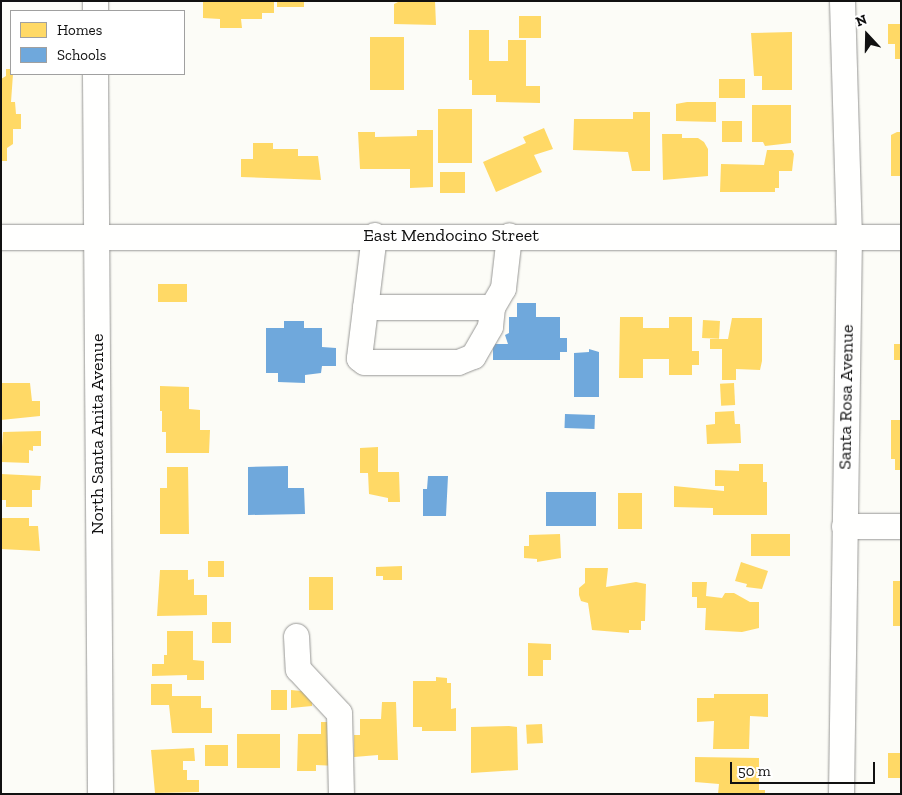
<!DOCTYPE html>
<style>
body{margin:0}
#map{position:relative;width:902px;height:795px;overflow:hidden;background:#fcfcf7;font-family:"Zilla Slab",serif}
div>[style]{position:absolute}
.homes>*{inset:0;background:#ffd966;transform-origin:0 0}
.schools>*{inset:0;background:#6fa8dc;transform-origin:0 0}
.roads{filter:drop-shadow(0 0 1px #979795) drop-shadow(0 0 1px #979795)}
.minor>*{height:25px;margin:-12.5px;padding:0 12.5px;transform-origin:12.5px;border-radius:12.5px;background:#fffffe}
span{translate:-50% -50%;white-space:nowrap;text-align:center;line-height:1.15;-webkit-text-stroke:5px #fff;paint-order:stroke}
.street-label{font-size:18px;color:#111}
.frame{position:absolute;inset:0;border:2px solid #111;pointer-events:none}
.legend{position:absolute;left:10px;top:10px;width:175px;height:65px;box-sizing:border-box;background:#fff;border:1px solid #a0a0a0;margin:0;padding:6px 9px;list-style:none;font-size:15px;color:#111}
.legend li{display:flex;align-items:center;gap:10px;height:25px}
.legend b{width:25px;border:1px solid #a0a0a0}
.north{position:absolute;left:842px;top:10px;width:50px;height:50px;-webkit-text-stroke:4px #fff;paint-order:stroke;rotate:339deg;font-size:14px;font-weight:700;line-height:20px;text-align:center;color:#111}
.north::after{content:'';display:block;margin:auto;width:18px;height:22px;background:#111;clip-path:polygon(50% 0,100% 100%,50% 72%,0 100%)}
.scale{position:absolute;left:730px;top:762px;width:145px;height:22px;box-sizing:border-box;border:2px solid #111;border-top:0;padding-left:6px;font-size:15px;line-height:18px;white-space:nowrap;color:#111;-webkit-text-stroke:4px #fff;paint-order:stroke}
</style>
<div id="map">
<div class="homes">
<i style="clip-path:polygon(203px 1px,274px 1px,274px 13px,262px 13px,262px 19px,241px 19px,242px 28px,220px 28px,220px 19px,203px 18px)"></i>
<i style="left:277px;top:1px;width:27px;height:6px"></i>
<i style="clip-path:polygon(400px 1px,435px 1px,436px 25px,394px 24px,394px 4px)"></i>
<i style="left:519px;top:16px;width:22px;height:22px"></i>
<i style="clip-path:polygon(888px 24px,901px 24px,901px 59px,895px 59px,895px 44px,888px 44px)"></i>
<i style="clip-path:polygon(469px 30px,489px 30px,489px 61px,508px 61px,508px 40px,526px 40px,526px 86px,540px 86px,540px 103px,496px 102px,496px 95px,472px 95px,472px 80px,469px 80px)"></i>
<i style="clip-path:polygon(792px 32px,792px 90px,762px 90px,762px 76px,754px 76px,751px 33px)"></i>
<i style="left:370px;top:37px;width:34px;height:53px"></i>
<i style="clip-path:polygon(6px 69px,11px 69px,13px 74px,11px 102px,15px 102px,16px 114px,21px 114px,21px 129px,13px 129px,13px 144px,7px 148px,7px 161px,1px 161px,1px 79px,6px 76px)"></i>
<i style="left:719px;top:79px;width:26px;height:19px"></i>
<i style="clip-path:polygon(687px 102px,716px 102px,716px 122px,676px 121px,676px 104px)"></i>
<i style="clip-path:polygon(752px 105px,791px 105px,791px 143px,765px 146px,763px 142px,752px 142px)"></i>
<i style="left:438px;top:109px;width:34px;height:54px"></i>
<i style="clip-path:polygon(633px 112px,650px 112px,650px 171px,632px 171px,628px 152px,573px 150px,574px 119px,633px 119px)"></i>
<i style="left:722px;top:121px;width:20px;height:21px"></i>
<i style="clip-path:polygon(544px 128px,553px 149px,534px 155px,542px 172px,496px 192px,483px 162px,526px 143px,523px 137px)"></i>
<i style="clip-path:polygon(417px 130px,433px 130px,433px 187px,410px 188px,410px 169px,360px 169px,358px 132px,375px 132px,375px 137px,417px 136px)"></i>
<i style="clip-path:polygon(897px 132px,901px 132px,901px 176px,891px 176px,891px 135px)"></i>
<i style="clip-path:polygon(662px 134px,682px 134px,682px 138px,698px 138px,704px 142px,708px 149px,708px 176px,663px 180px)"></i>
<i style="clip-path:polygon(253px 143px,273px 143px,273px 149px,298px 149px,298px 156px,318px 156px,321px 180px,241px 177px,241px 159px,253px 159px)"></i>
<i style="clip-path:polygon(767px 150px,792px 150px,794px 154px,792px 171px,779px 171px,779px 188px,775px 188px,775px 192px,720px 192px,721px 164px,764px 165px)"></i>
<i style="left:440px;top:172px;width:25px;height:21px"></i>
<i style="left:158px;top:284px;width:29px;height:18px"></i>
<i style="clip-path:polygon(620px 317px,643px 317px,643px 328px,669px 328px,669px 317px,692px 317px,692px 351px,699px 351px,699px 365px,692px 365px,692px 375px,669px 375px,669px 359px,643px 359px,643px 378px,619px 378px)"></i>
<i style="clip-path:polygon(732px 318px,762px 318px,762px 361px,760px 370px,736px 369px,736px 380px,722px 380px,722px 349px,710px 349px,710px 339px,728px 339px)"></i>
<i style="left:703px;top:320px;width:17px;height:18px;rotate:3deg"></i>
<i style="left:894px;top:344px;width:7px;height:16px"></i>
<i style="clip-path:polygon(1px 383px,30px 383px,32px 401px,40px 401px,40px 416px,1px 420px)"></i>
<i style="left:734px;top:383px;width:22px;height:14px;rotate:87deg"></i>
<i style="clip-path:polygon(160px 386px,189px 387px,189px 409px,200px 410px,200px 430px,210px 430px,209px 453px,166px 453px,166px 432px,162px 432px,162px 411px,160px 411px)"></i>
<i style="clip-path:polygon(734px 411px,735px 424px,740px 424px,741px 443px,707px 444px,706px 425px,715px 424px,715px 412px)"></i>
<i style="clip-path:polygon(891px 420px,901px 420px,901px 470px,895px 470px,895px 459px,891px 459px)"></i>
<i style="clip-path:polygon(41px 431px,41px 446px,33px 446px,33px 451px,29px 450px,29px 463px,1px 462px,3px 432px)"></i>
<i style="clip-path:polygon(378px 447px,378px 472px,399px 472px,400px 502px,388px 502px,388px 498px,369px 494px,368px 473px,360px 473px,360px 448px)"></i>
<i style="clip-path:polygon(739px 464px,763px 464px,763px 482px,767px 482px,767px 515px,713px 515px,713px 508px,674px 507px,674px 486px,724px 491px,724px 486px,715px 486px,715px 470px,739px 471px)"></i>
<i style="clip-path:polygon(167px 467px,188px 467px,189px 534px,160px 534px,160px 488px,167px 488px)"></i>
<i style="clip-path:polygon(1px 474px,41px 476px,40px 490px,32px 490px,32px 507px,6px 507px,6px 500px,1px 500px)"></i>
<i style="left:618px;top:493px;width:24px;height:36px"></i>
<i style="clip-path:polygon(1px 518px,29px 518px,29px 526px,38px 526px,40px 551px,1px 549px)"></i>
<i style="clip-path:polygon(560px 534px,561px 558px,537px 562px,537px 559px,524px 558px,524px 546px,529px 546px,529px 535px)"></i>
<i style="left:751px;top:534px;width:39px;height:22px"></i>
<i style="left:208px;top:561px;width:16px;height:16px"></i>
<i style="clip-path:polygon(741px 562px,768px 571px,762px 589px,746px 587px,747px 584px,735px 581px)"></i>
<i style="clip-path:polygon(402px 566px,402px 580px,383px 580px,383px 576px,376px 576px,376px 567px)"></i>
<i style="clip-path:polygon(585px 568px,608px 568px,606px 587px,636px 582px,646px 584px,645px 621px,641px 621px,641px 630px,629px 630px,629px 633px,592px 630px,588px 603px,581px 601px,579px 595px,579px 588px,585px 583px)"></i>
<i style="clip-path:polygon(160px 570px,188px 570px,188px 580px,194px 579px,194px 595px,207px 595px,207px 615px,157px 616px)"></i>
<i style="left:309px;top:577px;width:24px;height:33px"></i>
<i style="left:893px;top:581px;width:8px;height:45px"></i>
<i style="clip-path:polygon(692px 582px,707px 582px,706px 596px,722px 598px,725px 593px,734px 593px,750px 602px,759px 602px,759px 628px,742px 632px,705px 630px,706px 608px,697px 608px,697px 597px,692px 597px)"></i>
<i style="left:212px;top:622px;width:19px;height:21px"></i>
<i style="clip-path:polygon(167px 631px,193px 631px,193px 660px,204px 661px,204px 680px,187px 680px,187px 675px,152px 676px,152px 664px,164px 664px,164px 655px,167px 655px)"></i>
<i style="clip-path:polygon(528px 643px,551px 644px,551px 660px,543px 660px,543px 676px,528px 676px)"></i>
<i style="clip-path:polygon(436px 677px,447px 678px,447px 683px,451px 683px,451px 709px,456px 708px,456px 731px,422px 731px,422px 727px,413px 727px,413px 681px,436px 681px)"></i>
<i style="clip-path:polygon(151px 684px,172px 684px,172px 696px,201px 696px,201px 708px,212px 708px,212px 733px,172px 733px,169px 705px,151px 705px)"></i>
<i style="left:271px;top:690px;width:16px;height:20px"></i>
<i style="clip-path:polygon(291px 690px,312px 692px,312px 706px,291px 708px)"></i>
<i style="clip-path:polygon(714px 694px,768px 694px,768px 717px,750px 716px,749px 749px,713px 749px,714px 721px,697px 722px,697px 698px,714px 698px)"></i>
<i style="clip-path:polygon(382px 702px,396px 702px,398px 760px,378px 760px,378px 755px,354px 757px,354px 735px,360px 735px,360px 719px,381px 719px)"></i>
<i style="clip-path:polygon(321px 722px,336px 722px,337px 766px,316px 765px,316px 771px,297px 771px,298px 734px,321px 734px)"></i>
<i style="left:542px;top:724px;width:19px;height:16px;rotate:87deg"></i>
<i style="clip-path:polygon(509px 726px,517px 727px,518px 770px,471px 773px,471px 727px)"></i>
<i style="left:237px;top:734px;width:43px;height:34px"></i>
<i style="left:205px;top:745px;width:23px;height:21px"></i>
<i style="clip-path:polygon(194px 748px,195px 761px,183px 761px,183px 770px,187px 770px,187px 780px,199px 780px,199px 792px,155px 793px,151px 750px)"></i>
<i style="left:888px;top:753px;width:13px;height:25px"></i>
<i style="clip-path:polygon(695px 757px,759px 758px,759px 790px,765px 790px,765px 794px,718px 794px,719px 784px,695px 782px)"></i>
</div>
<div class="schools">
<i style="clip-path:polygon(517px 303px,536px 303px,536px 317px,560px 317px,560px 338px,567px 338px,567px 352px,560px 352px,560px 360px,493px 360px,493px 344px,508px 344px,505px 335px,509px 333px,509px 317px,517px 317px)"></i>
<i style="clip-path:polygon(284px 321px,304px 321px,304px 328px,322px 328px,322px 347px,336px 348px,336px 366px,322px 366px,321px 373px,305px 375px,305px 383px,278px 382px,278px 373px,266px 373px,266px 328px,284px 328px)"></i>
<i style="clip-path:polygon(589px 349px,599px 352px,599px 397px,574px 397px,574px 353px,589px 352px)"></i>
<i style="left:565px;top:414px;width:30px;height:14px;rotate:2deg"></i>
<i style="clip-path:polygon(288px 466px,288px 488px,304px 488px,305px 514px,248px 515px,248px 467px)"></i>
<i style="clip-path:polygon(428px 476px,448px 476px,446px 516px,423px 516px,423px 489px,427px 489px)"></i>
<i style="left:546px;top:492px;width:50px;height:34px"></i>
</div>
<div class="roads">
<div class="minor">
<i style="left:95px;top:1px;width:10px;rotate:90deg"></i>
<i style="left:95px;top:74px;width:720px;rotate:89.6deg"></i>
<i style="left:374px;top:235px;width:124px;rotate:97deg"></i>
<i style="left:359px;top:358px;width:6px;rotate:39deg"></i>
<i style="left:364px;top:362px;width:94px"></i>
<i style="left:458px;top:362px;width:16px;rotate:-22deg"></i>
<i style="left:473px;top:356px;width:34px;rotate:-60deg"></i>
<i style="left:490px;top:326px;width:19px;rotate:-84deg"></i>
<i style="left:492px;top:307px;width:22px;rotate:-60deg"></i>
<i style="left:503px;top:288px;width:53px;rotate:-83.5deg"></i>
<i style="left:1px;top:237px;width:900px"></i>
<i style="left:365px;top:307px;width:127px"></i>
<i style="left:844px;top:526px;width:57px"></i>
<i style="left:296px;top:636px;width:33px;rotate:87deg"></i>
<i style="left:298px;top:669px;width:60px;rotate:47deg"></i>
<i style="left:339px;top:713px;width:81px;rotate:88.6deg"></i>
<i style="left:841px;top:794px;width:557px;rotate:-89.18deg"></i>
<i style="left:849px;top:237px;width:236px;rotate:-91.7deg"></i>
</div>
</div>
<div class="street-label">
<span style="left:451px;top:235px">East Mendocino Street</span>
<span style="left:846px;top:397px;rotate:-89deg">Santa Rosa Avenue</span>
<span style="left:97px;top:434px;rotate:-90deg">North Santa Anita Avenue</span>
</div>
<div class="frame"></div>
<ul class="legend">
<li><b style="height:14px;background:#ffd966"></b>Homes</li>
<li><b style="height:14px;background:#6fa8dc"></b>Schools</li>
</ul>
<div class="north">N</div>
<div class="scale">50 m</div>
</div>
